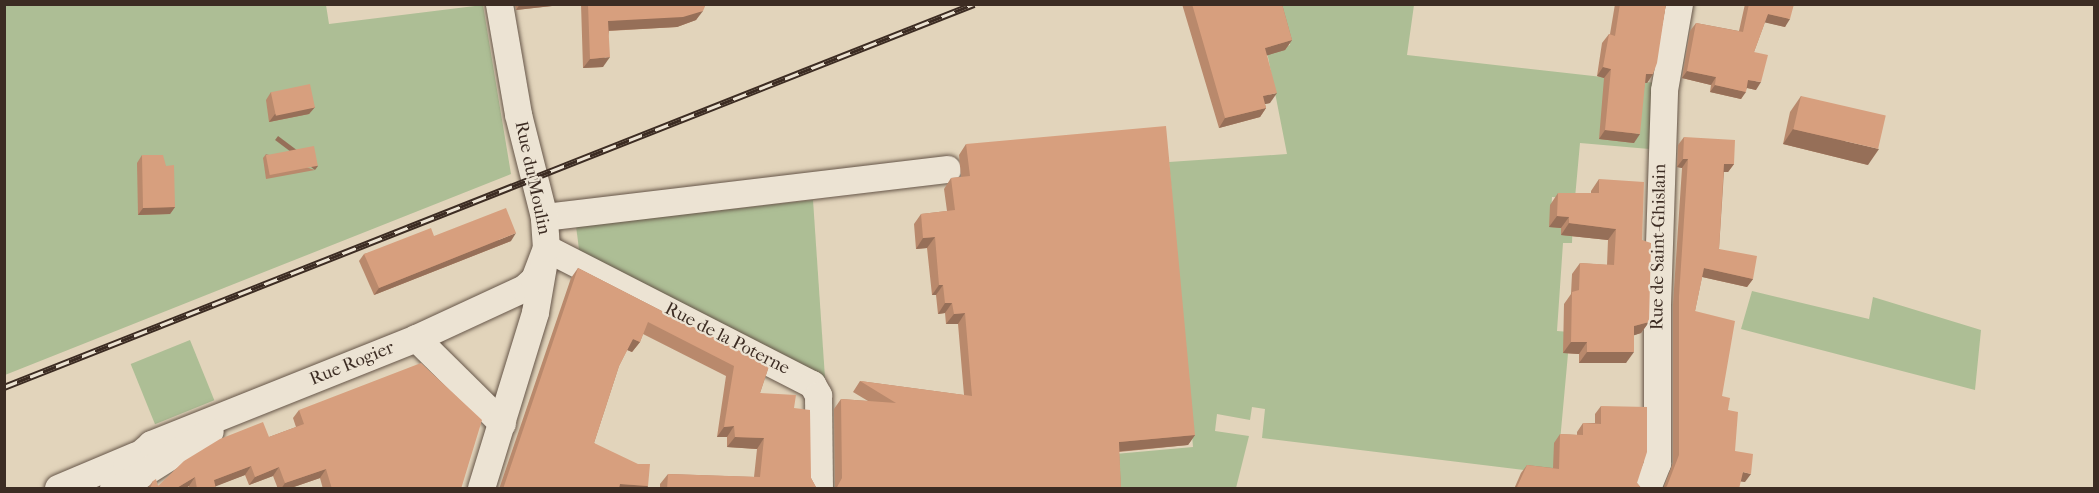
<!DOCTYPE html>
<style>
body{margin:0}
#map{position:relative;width:2099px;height:493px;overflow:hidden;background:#e2d4bb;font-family:"IM FELL French Canon",serif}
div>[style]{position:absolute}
.green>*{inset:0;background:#adbe95;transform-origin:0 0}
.roads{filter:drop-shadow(0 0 2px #665649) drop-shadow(0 0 2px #665649)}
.minor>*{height:27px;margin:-13.5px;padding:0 13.5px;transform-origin:13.5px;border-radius:13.5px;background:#ece3d3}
.rail>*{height:7px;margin-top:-3.5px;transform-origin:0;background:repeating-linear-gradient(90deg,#ece3d3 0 14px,#3c2c23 0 28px);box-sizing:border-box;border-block:2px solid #3c2c23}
.wall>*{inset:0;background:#b9896c}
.shaded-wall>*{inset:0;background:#966f58;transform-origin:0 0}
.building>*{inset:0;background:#d79f7e;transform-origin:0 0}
span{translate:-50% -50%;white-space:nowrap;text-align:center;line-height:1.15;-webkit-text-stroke:4.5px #ece3d3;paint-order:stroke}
.street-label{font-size:18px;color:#3c2c23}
.frame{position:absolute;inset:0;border:6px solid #3c2c23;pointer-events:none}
</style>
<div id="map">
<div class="green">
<i style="clip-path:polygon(4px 5px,326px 5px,329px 24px,483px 5px,511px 174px,5px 375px)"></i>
<i style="clip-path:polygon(1278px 5px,1414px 5px,1407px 55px,1665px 84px,1661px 150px,1580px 143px,1575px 198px,1552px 197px,1551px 214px,1573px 216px,1572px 243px,1563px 243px,1557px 331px,1570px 332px,1557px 474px,1262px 438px,1265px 409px,1252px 407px,1250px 420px,1217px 414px,1215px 431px,1249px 436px,1236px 488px,1116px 488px,1115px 454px,1193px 447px,1169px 162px,1287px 154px,1267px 52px,1290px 45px)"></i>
<i style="clip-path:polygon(813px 200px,825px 378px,580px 257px,576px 226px)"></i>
<i style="clip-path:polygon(1752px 291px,1869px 319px,1873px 297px,1981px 330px,1975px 390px,1741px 329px)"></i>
<i style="left:190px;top:340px;width:65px;height:64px;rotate:68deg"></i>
</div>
<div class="roads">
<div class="minor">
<i style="left:544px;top:217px;width:406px;rotate:-6.8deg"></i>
<i style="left:546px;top:248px;width:299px;rotate:27.1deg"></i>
<i style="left:812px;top:384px;width:13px;rotate:61deg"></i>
<i style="left:818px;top:395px;width:93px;rotate:89.4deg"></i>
<i style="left:416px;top:338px;width:121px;rotate:44.7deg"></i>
<i style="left:58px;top:488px;width:85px;rotate:-22.9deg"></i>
<i style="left:113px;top:488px;width:26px;rotate:-59deg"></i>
<i style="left:126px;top:466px;width:33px;rotate:-41deg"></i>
<i style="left:151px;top:444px;width:285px;rotate:-21.8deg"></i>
<i style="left:416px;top:338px;width:119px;rotate:-24.8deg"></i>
<i style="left:524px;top:288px;width:13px;rotate:-42deg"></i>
<i style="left:534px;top:279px;width:33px;rotate:-69deg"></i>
<i style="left:119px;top:488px;width:107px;rotate:-32.1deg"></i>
<i style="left:481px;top:488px;width:184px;rotate:-72.9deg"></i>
<i style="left:535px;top:312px;width:65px;rotate:-80.2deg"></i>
<i style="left:546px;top:248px;width:31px;rotate:-94deg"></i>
<i style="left:544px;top:217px;width:106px;rotate:-104.2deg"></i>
<i style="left:518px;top:114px;width:112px;rotate:-99.8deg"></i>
<i style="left:1647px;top:488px;width:27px;rotate:-68deg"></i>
<i style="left:1657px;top:463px;width:159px;rotate:-90deg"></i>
<i style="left:1657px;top:304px;width:214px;rotate:-88.1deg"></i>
<i style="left:1664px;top:90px;width:87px;rotate:-80.1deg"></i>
</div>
</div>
<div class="rail">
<i style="left:4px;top:387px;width:1043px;rotate:-21.55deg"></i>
</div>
<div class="wall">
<i style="clip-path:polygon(515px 4px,570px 4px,516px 10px)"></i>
<i style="clip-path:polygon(581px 4px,706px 4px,696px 20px,677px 27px,609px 31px,603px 67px,583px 68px)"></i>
<i style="clip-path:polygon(1182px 4px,1282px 4px,1292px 40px,1285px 50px,1267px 55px,1270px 103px,1265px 104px,1266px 108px,1260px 117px,1219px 128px)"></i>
<i style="clip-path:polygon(1615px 4px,1666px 4px,1653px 74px,1647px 83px,1645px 83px,1634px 143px,1599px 139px,1604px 78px,1597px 76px,1602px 43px,1609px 34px,1610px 34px)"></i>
<i style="clip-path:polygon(1745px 4px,1794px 4px,1785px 27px,1765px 22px,1754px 52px,1756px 90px,1747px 88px,1741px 99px,1710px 92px,1711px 85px,1682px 78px,1690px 31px,1696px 23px,1739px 31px)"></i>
<i style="clip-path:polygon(271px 92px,315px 107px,309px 114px,269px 122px,266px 100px)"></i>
<i style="clip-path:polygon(1801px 96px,1868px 165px,1783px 144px,1790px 112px)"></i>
<i style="clip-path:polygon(1684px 137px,1734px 164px,1728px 172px,1724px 172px,1719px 249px,1753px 279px,1747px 287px,1702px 277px,1695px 311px,1722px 396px,1728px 410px,1735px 451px,1745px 482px,1741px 481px,1663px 489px,1673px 463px,1673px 304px,1682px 168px,1677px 167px,1678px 145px)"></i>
<i style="clip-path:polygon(966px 144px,1195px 435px,1188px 445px,1119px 452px,1121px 489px,835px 489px,834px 409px,841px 399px,868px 401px,853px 392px,860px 381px,964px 395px,958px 324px,946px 324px,945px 313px,938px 314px,936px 295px,932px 295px,927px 248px,916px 249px,914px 224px,921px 214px,947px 211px,944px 189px,951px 178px,961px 177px,959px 155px)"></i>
<i style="clip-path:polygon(266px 154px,315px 170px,266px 179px,263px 158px)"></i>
<i style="clip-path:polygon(142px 155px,166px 166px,175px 207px,170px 214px,138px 215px,137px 163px)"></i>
<i style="clip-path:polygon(1599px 179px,1642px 240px,1649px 322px,1641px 333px,1634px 335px,1626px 363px,1579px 363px,1579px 354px,1563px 353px,1564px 304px,1571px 294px,1572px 274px,1580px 263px,1607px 265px,1608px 240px,1561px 235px,1561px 228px,1549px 227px,1550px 205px,1558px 193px,1591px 193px,1591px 191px)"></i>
<i style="clip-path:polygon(434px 236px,511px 241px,374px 295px,359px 261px,364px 254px)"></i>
<i style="clip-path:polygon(578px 268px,769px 366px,760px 393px,794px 408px,811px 478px,817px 489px,660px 489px,660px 484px,668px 474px,754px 477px,757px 449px,727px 447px,727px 437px,717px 437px,726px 376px,643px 334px,640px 342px,632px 352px,627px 350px,619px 366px,594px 443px,648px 486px,646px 489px,499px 489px,571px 278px)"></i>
<i style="clip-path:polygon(1601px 406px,1637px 483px,1642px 489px,1514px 489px,1521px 473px,1527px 465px,1553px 468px,1554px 443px,1560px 434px,1577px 435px,1577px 432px,1583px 423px,1595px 423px,1595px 414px)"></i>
<i style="clip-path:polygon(299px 410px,461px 489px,323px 489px,320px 478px,288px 489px,278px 489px,273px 476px,249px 485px,245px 475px,215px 486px,216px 489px,189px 489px,189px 486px,184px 489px,147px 489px,153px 481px,158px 486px,269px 437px,296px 427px,293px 418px)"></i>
</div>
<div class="shaded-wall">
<i style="clip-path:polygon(520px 4px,570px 4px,516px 10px)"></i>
<i style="clip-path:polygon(703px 11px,696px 20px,677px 27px,602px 31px,608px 21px)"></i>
<i style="clip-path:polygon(1768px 14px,1790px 19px,1785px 27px,1763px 22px)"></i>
<i style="clip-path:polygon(1292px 40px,1285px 50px,1259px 58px,1265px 48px)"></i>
<i style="clip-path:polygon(610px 57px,603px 67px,583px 68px,590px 59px)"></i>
<i style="clip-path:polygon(1603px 67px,1611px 69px,1604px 78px,1597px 76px)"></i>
<i style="clip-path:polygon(1687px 71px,1716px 77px,1711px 85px,1682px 78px)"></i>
<i style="clip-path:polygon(1646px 74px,1653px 74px,1647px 83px,1640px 82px)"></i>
<i style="clip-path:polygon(1748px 80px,1761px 82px,1756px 90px,1743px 87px)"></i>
<i style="clip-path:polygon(1715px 85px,1746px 92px,1741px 99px,1710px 92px)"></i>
<i style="clip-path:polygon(1277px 93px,1270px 103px,1256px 106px,1263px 96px)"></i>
<i style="clip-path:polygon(315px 107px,309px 114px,269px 122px,275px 114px)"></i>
<i style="clip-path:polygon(1266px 108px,1260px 117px,1219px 128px,1225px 118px)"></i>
<i style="clip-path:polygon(1793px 129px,1879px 149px,1868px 165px,1783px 144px)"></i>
<i style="clip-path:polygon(1605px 130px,1640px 134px,1634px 143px,1599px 139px)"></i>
<i style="clip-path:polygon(1683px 159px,1688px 159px,1682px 168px,1677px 167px)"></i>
<i style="clip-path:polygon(1724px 164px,1734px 164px,1728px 172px,1718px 172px)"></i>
<i style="left:318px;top:166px;width:5px;height:50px;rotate:127deg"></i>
<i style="clip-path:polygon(175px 207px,170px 214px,138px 215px,143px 208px)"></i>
<i style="clip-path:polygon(1557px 216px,1569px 217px,1561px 228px,1549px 227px)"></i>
<i style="clip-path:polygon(1569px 223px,1616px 229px,1608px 240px,1561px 235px)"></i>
<i style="clip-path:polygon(516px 233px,511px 241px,374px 295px,379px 288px)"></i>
<i style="clip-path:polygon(935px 237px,927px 248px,916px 249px,923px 238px)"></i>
<i style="clip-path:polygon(1704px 268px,1753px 279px,1747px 287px,1698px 276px)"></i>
<i style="clip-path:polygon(939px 285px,943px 285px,936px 295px,932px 295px)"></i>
<i style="clip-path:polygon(945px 303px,952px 303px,945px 313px,938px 314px)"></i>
<i style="clip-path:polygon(965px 313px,958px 324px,946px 324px,954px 314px)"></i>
<i style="clip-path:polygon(1649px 322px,1641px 333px,1626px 338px,1634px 326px)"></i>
<i style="clip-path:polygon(633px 339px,640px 342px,632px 352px,625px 349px)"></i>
<i style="clip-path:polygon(1571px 342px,1587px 342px,1579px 354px,1563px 353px)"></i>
<i style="clip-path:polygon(1587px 352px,1634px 352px,1626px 363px,1579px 363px)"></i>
<i style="clip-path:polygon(734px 426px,727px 437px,717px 437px,724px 427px)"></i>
<i style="clip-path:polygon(1195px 435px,1188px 445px,1112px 452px,1119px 442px)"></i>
<i style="clip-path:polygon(735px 437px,764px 438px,757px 449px,727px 447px)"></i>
<i style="clip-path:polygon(251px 466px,245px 475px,209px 489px,214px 480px)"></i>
<i style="clip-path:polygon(279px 467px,273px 476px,249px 485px,255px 477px)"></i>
<i style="clip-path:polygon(326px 469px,320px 478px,288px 489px,281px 489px,285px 483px)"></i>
<i style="clip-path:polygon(1743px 472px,1751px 474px,1745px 482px,1737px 481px)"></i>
<i style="clip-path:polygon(195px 477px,189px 486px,184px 489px,175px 489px)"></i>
<i style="clip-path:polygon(620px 484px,648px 486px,646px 489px,618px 489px)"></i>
</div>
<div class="building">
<i style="clip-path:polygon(588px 4px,706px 4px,703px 11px,683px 17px,608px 21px,610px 57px,590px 59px)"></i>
<i style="clip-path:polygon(1192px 4px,1282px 4px,1292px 40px,1265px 48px,1277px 93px,1263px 96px,1266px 108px,1225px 118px)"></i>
<i style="clip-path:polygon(1620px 4px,1666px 4px,1657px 63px,1653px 74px,1646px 74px,1640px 134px,1605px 130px,1611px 69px,1603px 67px,1609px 34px,1615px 36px)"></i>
<i style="clip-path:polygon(1749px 4px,1794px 4px,1790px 19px,1768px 14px,1754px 52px,1768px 55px,1761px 82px,1748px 80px,1746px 92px,1715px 85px,1716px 77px,1687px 71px,1696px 23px,1743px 32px)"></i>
<i style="left:310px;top:84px;width:24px;height:40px;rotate:78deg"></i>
<i style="left:1801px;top:96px;width:87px;height:34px;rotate:13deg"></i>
<i style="clip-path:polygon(1166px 126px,1195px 435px,1119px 442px,1121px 489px,836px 489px,842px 478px,841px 399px,896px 403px,860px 381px,972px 396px,965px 313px,954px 314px,952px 303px,945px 303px,943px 285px,939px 285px,935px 237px,923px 238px,921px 214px,955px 210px,951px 178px,970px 176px,966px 144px)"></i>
<i style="clip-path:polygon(1684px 137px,1735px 140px,1734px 164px,1724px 164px,1719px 249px,1757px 256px,1753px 279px,1704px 268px,1695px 311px,1735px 321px,1722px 396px,1730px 398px,1728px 410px,1738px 412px,1735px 451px,1753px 454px,1751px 474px,1743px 472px,1739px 489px,1664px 489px,1667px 486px,1679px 455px,1679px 296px,1688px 159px,1683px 159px)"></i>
<i style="left:314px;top:146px;width:20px;height:49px;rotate:79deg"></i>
<i style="clip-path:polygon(142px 155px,163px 155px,166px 166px,174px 165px,175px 207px,143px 208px)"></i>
<i style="clip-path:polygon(1599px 179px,1644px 182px,1642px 240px,1651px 243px,1649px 322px,1634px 326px,1634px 352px,1587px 352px,1587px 342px,1571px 342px,1572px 292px,1579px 290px,1580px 263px,1614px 265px,1616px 229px,1569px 223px,1569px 217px,1557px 216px,1558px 193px,1599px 193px)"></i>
<i style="clip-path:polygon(506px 208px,516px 233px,379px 288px,364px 254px,431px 228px,434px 236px)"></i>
<i style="clip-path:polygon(578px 268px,769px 366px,760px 393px,796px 395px,794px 408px,810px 410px,811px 478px,817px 489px,667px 489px,668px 474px,760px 477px,764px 438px,735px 437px,734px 426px,724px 427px,734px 366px,648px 322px,640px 342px,633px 339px,619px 366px,594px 443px,638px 464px,650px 464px,648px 486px,620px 484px,619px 489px,503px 489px)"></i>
<i style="clip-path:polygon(421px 363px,482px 420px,461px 489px,332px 489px,326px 469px,285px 483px,279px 467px,255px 477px,251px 466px,214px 480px,216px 489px,197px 489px,195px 477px,175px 489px,150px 489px,153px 481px,156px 479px,158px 486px,184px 461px,220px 439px,263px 422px,269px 437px,304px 424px,299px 410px)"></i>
<i style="clip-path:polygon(1601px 406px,1647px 407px,1647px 452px,1637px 483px,1642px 489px,1520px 489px,1517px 487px,1527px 465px,1559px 469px,1560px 434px,1583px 435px,1583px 423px,1601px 424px)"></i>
</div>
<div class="street-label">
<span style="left:532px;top:178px;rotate:78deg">Rue du Moulin</span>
<span style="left:1659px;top:247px;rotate:-89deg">Rue de Saint-Ghislain</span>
<span style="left:727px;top:339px;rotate:27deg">Rue de la Poterne</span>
<span style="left:352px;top:364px;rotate:-22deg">Rue Rogier</span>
</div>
<div class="frame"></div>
</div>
